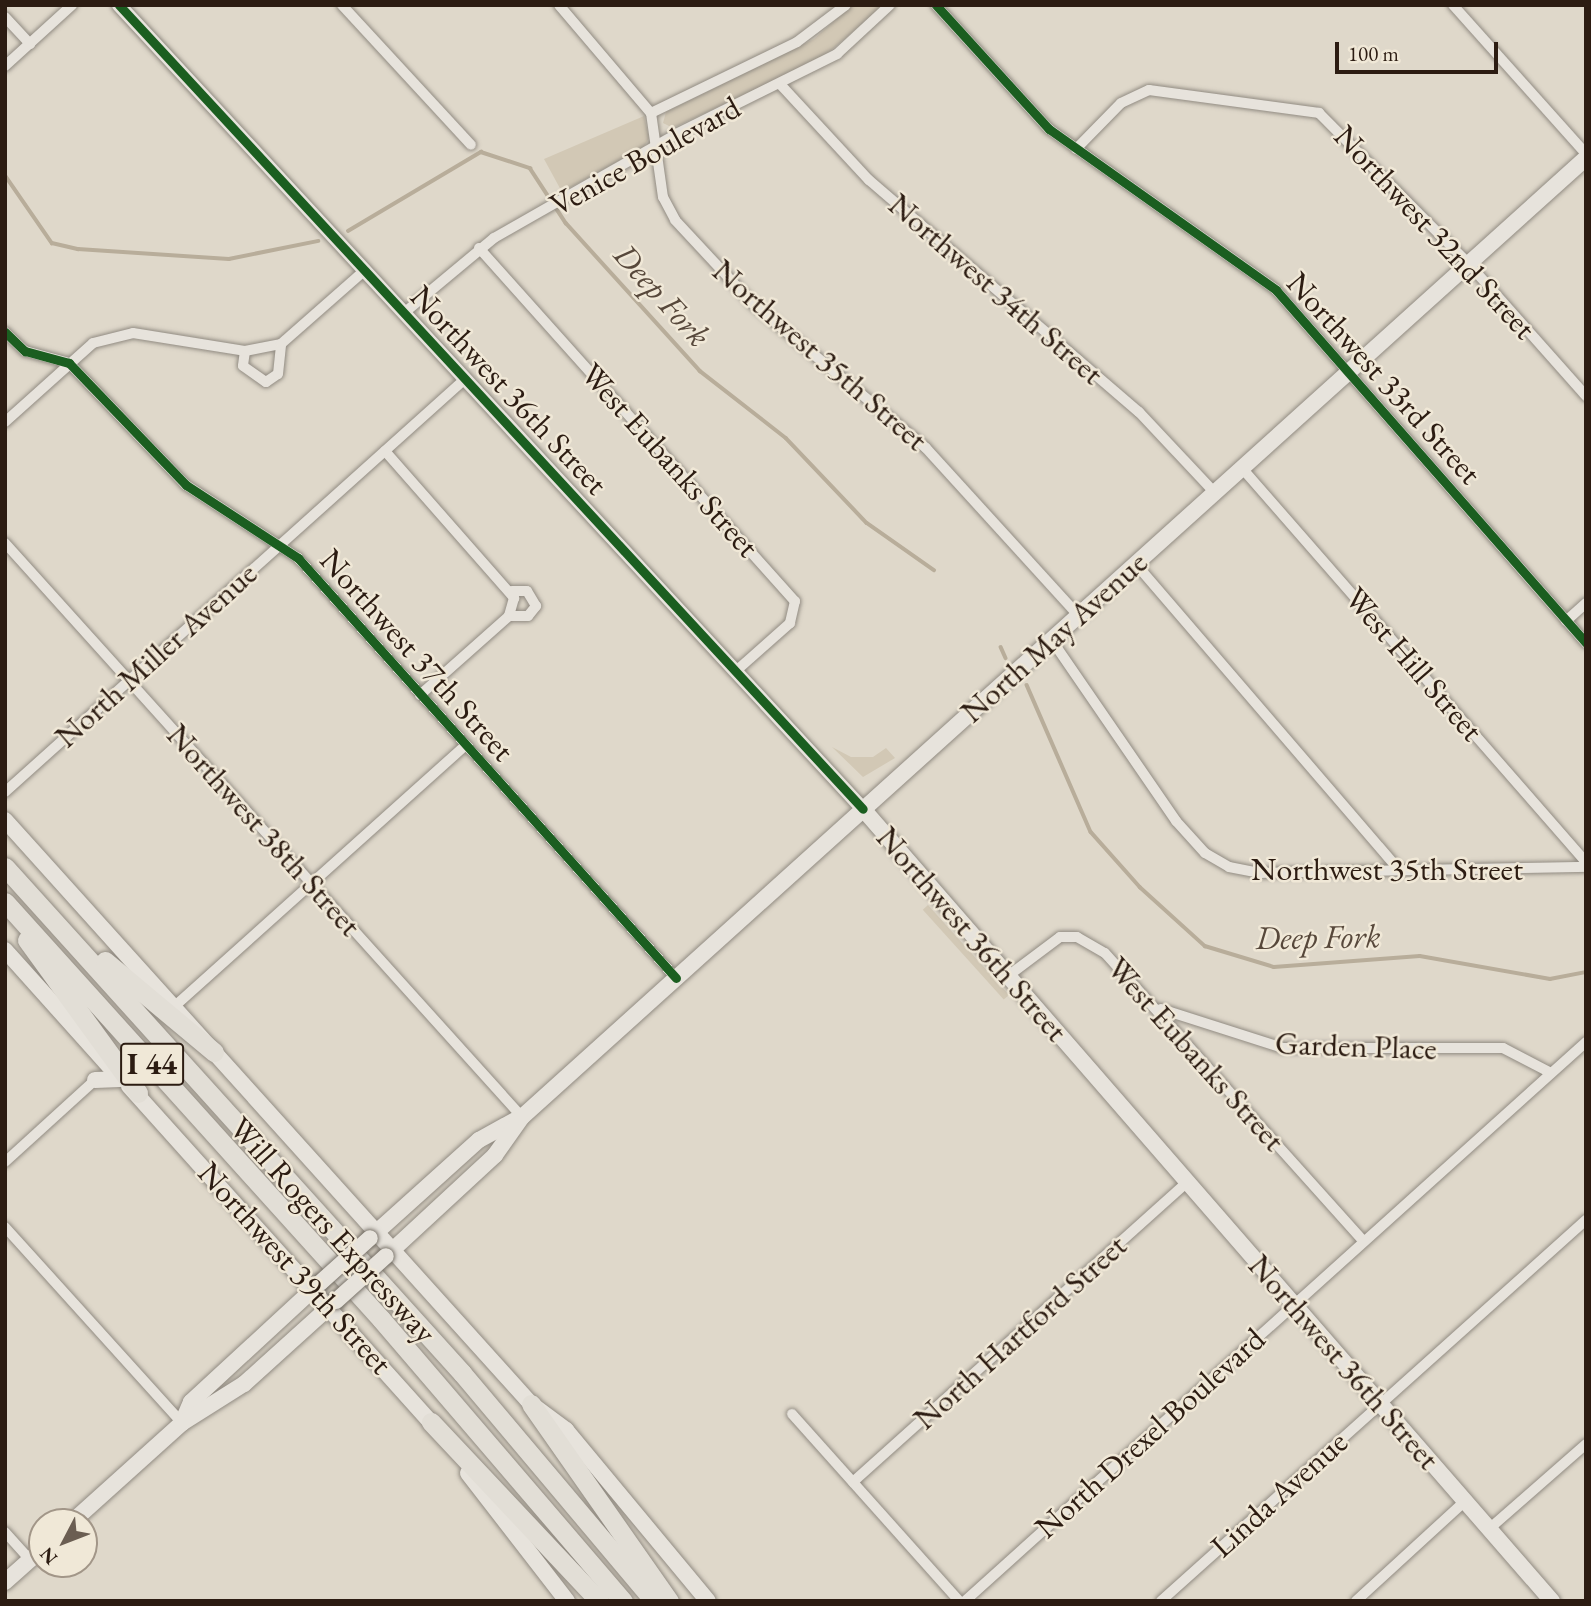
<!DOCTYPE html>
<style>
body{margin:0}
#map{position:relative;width:1591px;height:1606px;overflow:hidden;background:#dfd8ca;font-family:"EB Garamond",serif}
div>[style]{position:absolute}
.green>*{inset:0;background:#d2c8b5;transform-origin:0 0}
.stream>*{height:3.5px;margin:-1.75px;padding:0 1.75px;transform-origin:1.75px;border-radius:1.75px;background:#b8ad9a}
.roads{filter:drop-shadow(0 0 2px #918b82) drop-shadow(0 0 2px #918b82)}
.minor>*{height:10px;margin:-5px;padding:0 5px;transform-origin:5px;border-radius:5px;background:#e7e3dc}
.tertiary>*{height:14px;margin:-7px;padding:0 7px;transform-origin:7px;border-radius:7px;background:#e7e3dc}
.secondary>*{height:16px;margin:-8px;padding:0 8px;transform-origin:8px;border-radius:8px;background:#e7e3dc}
.motorway>*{height:19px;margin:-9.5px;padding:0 9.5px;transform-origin:9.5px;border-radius:9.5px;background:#e2ded6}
.bridges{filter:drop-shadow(0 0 2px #787269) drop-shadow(0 0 2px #787269)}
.secondary-bridge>*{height:16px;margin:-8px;padding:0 8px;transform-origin:8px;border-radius:8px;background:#e7e3dc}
.cycleway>*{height:9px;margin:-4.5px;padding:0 4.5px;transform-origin:4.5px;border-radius:4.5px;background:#1b5e20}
span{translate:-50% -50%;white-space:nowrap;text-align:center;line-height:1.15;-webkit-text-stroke:5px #f0e8d7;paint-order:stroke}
.shield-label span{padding:2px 5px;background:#f0e8d7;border:2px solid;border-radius:5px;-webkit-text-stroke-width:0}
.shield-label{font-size:30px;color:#2c1c12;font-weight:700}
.street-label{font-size:32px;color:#2c1c12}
.water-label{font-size:33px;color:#57483b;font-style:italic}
.frame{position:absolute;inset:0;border:7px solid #2c1c12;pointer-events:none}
.north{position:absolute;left:28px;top:1508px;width:70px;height:70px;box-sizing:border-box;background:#f0e8d7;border:2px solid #a29688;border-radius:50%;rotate:228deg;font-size:19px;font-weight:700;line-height:28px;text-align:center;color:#2c1c12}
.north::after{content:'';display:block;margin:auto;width:24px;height:32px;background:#6b5e52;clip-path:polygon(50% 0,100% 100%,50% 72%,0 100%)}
.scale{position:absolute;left:1335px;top:42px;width:163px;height:32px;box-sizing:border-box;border:4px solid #2c1c12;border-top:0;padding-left:9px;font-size:21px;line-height:24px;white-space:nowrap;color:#2c1c12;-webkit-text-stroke:5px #f0e8d7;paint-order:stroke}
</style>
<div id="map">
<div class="green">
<i style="clip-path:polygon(852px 5px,884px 5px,822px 58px,673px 128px,663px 123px,666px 112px,814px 39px)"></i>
<i style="clip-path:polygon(644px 116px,649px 138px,644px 147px,562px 192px,544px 159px)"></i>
<i style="clip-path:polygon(832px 747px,851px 757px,873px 757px,886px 748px,895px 758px,863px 777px)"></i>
<i style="left:928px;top:905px;width:121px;height:7px;rotate:48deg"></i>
</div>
<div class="stream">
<i style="left:5px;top:175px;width:83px;rotate:55.3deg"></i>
<i style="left:52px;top:243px;width:27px;rotate:13deg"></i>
<i style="left:78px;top:249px;width:151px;rotate:3.8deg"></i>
<i style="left:229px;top:259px;width:91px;rotate:-11.4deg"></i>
<i style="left:348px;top:231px;width:155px;rotate:-30.7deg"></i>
<i style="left:481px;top:152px;width:52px;rotate:18.1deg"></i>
<i style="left:530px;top:168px;width:66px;rotate:56.8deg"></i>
<i style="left:566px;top:223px;width:200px;rotate:47.8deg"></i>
<i style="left:700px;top:371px;width:109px;rotate:37.9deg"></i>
<i style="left:786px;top:438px;width:117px;rotate:46.4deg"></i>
<i style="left:867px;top:523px;width:82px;rotate:35deg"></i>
<i style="left:1001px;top:647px;width:12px;rotate:66deg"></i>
<i style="left:1027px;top:685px;width:160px;rotate:66.5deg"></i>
<i style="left:1091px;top:832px;width:74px;rotate:48.3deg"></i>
<i style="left:1140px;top:887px;width:88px;rotate:42.2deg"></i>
<i style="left:1205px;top:946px;width:72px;rotate:16.9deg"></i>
<i style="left:1274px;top:967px;width:146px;rotate:-4.3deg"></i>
<i style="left:1420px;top:956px;width:132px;rotate:10deg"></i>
<i style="left:1550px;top:979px;width:37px;rotate:-11deg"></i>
</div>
<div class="roads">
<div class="minor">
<i style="left:342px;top:5px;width:190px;rotate:47.3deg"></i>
<i style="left:559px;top:5px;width:142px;rotate:49.6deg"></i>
<i style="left:651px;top:113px;width:85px;rotate:81.9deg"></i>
<i style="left:663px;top:197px;width:26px;rotate:62deg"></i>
<i style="left:675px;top:220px;width:113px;rotate:47.1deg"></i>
<i style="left:752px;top:303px;width:226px;rotate:39.8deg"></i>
<i style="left:926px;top:448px;width:226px;rotate:47.7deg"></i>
<i style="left:936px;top:5px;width:168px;rotate:47.7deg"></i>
<i style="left:1049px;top:129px;width:278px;rotate:35.3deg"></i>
<i style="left:1276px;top:290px;width:470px;rotate:48.7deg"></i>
<i style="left:1453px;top:5px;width:200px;rotate:48.2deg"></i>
<i style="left:5px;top:17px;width:37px;rotate:47deg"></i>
<i style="left:5px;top:66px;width:91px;rotate:-42.3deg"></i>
<i style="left:780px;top:84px;width:131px;rotate:47.2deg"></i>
<i style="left:869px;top:180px;width:356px;rotate:40.7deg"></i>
<i style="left:1139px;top:412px;width:110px;rotate:46.8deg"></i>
<i style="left:651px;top:113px;width:162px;rotate:-25.9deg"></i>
<i style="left:797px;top:42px;width:61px;rotate:-37.1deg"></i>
<i style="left:1076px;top:149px;width:64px;rotate:-45.6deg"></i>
<i style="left:1121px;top:103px;width:31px;rotate:-25deg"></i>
<i style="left:1149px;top:90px;width:172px;rotate:7.7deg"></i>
<i style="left:1319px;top:113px;width:211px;rotate:45.2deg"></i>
<i style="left:1468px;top:263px;width:178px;rotate:48.4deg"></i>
<i style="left:479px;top:248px;width:474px;rotate:48.2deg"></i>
<i style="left:795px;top:601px;width:23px;rotate:103deg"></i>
<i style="left:790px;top:623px;width:72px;rotate:138.4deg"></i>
<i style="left:404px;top:313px;width:117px;rotate:-39.8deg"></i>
<i style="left:494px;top:238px;width:210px;rotate:-29.7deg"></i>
<i style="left:676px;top:134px;width:180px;rotate:-26.4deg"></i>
<i style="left:837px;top:54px;width:72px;rotate:-42.8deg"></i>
<i style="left:5px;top:332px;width:28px;rotate:44deg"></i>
<i style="left:25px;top:351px;width:46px;rotate:15.3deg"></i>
<i style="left:69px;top:363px;width:169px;rotate:46.2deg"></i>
<i style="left:186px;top:485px;width:134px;rotate:33.1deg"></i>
<i style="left:298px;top:558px;width:565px;rotate:48.01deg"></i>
<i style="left:245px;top:351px;width:15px;rotate:98deg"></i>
<i style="left:243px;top:366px;width:28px;rotate:35deg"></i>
<i style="left:266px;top:382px;width:14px;rotate:-34deg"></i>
<i style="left:278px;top:374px;width:30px;rotate:-84deg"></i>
<i style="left:5px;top:422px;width:118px;rotate:-41.9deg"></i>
<i style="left:93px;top:343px;width:41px;rotate:-14deg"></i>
<i style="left:133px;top:333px;width:113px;rotate:9.1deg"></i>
<i style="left:245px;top:351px;width:37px;rotate:-11deg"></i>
<i style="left:281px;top:344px;width:112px;rotate:-41.4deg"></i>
<i style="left:385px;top:451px;width:196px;rotate:48.7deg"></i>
<i style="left:514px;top:598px;width:19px;rotate:106deg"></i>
<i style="left:509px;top:616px;width:119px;rotate:138.4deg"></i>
<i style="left:1241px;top:467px;width:524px;rotate:48.87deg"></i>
<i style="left:5px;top:543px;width:773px;rotate:47.99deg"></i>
<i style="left:1135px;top:563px;width:406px;rotate:49.3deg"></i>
<i style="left:509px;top:616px;width:19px"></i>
<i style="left:528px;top:616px;width:13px;rotate:-51deg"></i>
<i style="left:536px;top:606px;width:17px;rotate:-121deg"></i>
<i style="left:527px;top:591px;width:15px;rotate:180deg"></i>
<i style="left:1566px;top:621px;width:27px;rotate:-42deg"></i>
<i style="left:1051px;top:639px;width:221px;rotate:55.5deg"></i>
<i style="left:1176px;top:821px;width:43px;rotate:47.8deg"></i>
<i style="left:1205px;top:853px;width:28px;rotate:30deg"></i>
<i style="left:1229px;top:867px;width:32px;rotate:11deg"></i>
<i style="left:1260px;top:873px;width:326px;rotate:-1.1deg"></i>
<i style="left:5px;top:792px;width:618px;rotate:-41.92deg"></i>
<i style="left:1008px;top:976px;width:65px;rotate:-36.9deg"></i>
<i style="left:1060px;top:937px;width:17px"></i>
<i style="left:1077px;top:937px;width:32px;rotate:30deg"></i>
<i style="left:1105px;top:953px;width:387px;rotate:48.1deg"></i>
<i style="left:176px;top:1005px;width:388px;rotate:-41.9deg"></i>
<i style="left:1161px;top:1009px;width:128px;rotate:17.7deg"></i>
<i style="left:1283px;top:1048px;width:220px"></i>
<i style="left:1503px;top:1048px;width:54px;rotate:27.5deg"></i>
<i style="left:5px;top:1162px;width:122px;rotate:-42.3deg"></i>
<i style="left:5px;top:1227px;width:264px;rotate:47.9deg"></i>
<i style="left:792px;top:1414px;width:251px;rotate:48.2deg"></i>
<i style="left:853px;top:1482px;width:449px;rotate:-41.9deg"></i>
<i style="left:1489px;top:1529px;width:129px;rotate:-41.2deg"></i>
<i style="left:5px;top:1532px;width:38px;rotate:48deg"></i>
<i style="left:965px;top:1601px;width:836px;rotate:-41.99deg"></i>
<i style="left:1161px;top:1601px;width:571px;rotate:-41.88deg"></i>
<i style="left:1356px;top:1601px;width:148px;rotate:-42.5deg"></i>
</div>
<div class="tertiary">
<i style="left:119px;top:5px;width:1095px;rotate:47.22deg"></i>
</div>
<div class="secondary">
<i style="left:863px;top:809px;width:1050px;rotate:48.98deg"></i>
<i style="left:5px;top:820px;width:786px;rotate:47.99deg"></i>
<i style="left:531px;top:1404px;width:44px;rotate:36.6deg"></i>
<i style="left:566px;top:1430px;width:222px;rotate:50.3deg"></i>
<i style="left:5px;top:950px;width:159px;rotate:48.1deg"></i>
<i style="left:95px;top:1080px;width:25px;rotate:-2deg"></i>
<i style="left:129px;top:1086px;width:465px;rotate:48.1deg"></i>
<i style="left:370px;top:1238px;width:147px;rotate:-42deg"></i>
<i style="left:479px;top:1140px;width:43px;rotate:-28.9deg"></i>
<i style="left:386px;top:1256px;width:149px;rotate:-42.8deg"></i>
<i style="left:495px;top:1155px;width:47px;rotate:-54.6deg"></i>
<i style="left:522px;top:1117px;width:1432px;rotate:-42.03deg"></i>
<i style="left:182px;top:1423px;width:23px;rotate:-67deg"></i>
<i style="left:191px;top:1402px;width:176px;rotate:-42.7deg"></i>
<i style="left:468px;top:1473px;width:162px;rotate:52.3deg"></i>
<i style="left:72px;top:1522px;width:148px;rotate:-42deg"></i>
<i style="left:182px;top:1423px;width:73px;rotate:-32.2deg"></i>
<i style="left:244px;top:1384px;width:124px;rotate:-42.1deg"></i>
<i style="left:5px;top:1582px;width:50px;rotate:-41.7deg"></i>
</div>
<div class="motorway">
<i style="left:5px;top:867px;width:682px;rotate:47.91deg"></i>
<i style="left:462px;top:1373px;width:298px;rotate:49.9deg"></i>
<i style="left:5px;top:902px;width:561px;rotate:47.96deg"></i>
<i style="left:381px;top:1319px;width:372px;rotate:49.4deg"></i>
<i style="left:27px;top:940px;width:189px;rotate:54deg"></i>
<i style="left:105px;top:961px;width:142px;rotate:39.9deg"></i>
<i style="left:531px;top:1404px;width:241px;rotate:55deg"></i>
<i style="left:431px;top:1422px;width:245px;rotate:46.8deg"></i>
</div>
</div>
<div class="bridges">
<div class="secondary-bridge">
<i style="left:320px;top:1283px;width:67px;rotate:-42deg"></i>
<i style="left:336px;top:1301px;width:67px;rotate:-42deg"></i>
</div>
</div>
<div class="cycleway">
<i style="left:119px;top:5px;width:1095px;rotate:47.22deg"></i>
<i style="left:936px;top:5px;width:168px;rotate:47.7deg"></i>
<i style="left:1049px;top:129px;width:278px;rotate:35.3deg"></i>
<i style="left:1276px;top:290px;width:470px;rotate:48.7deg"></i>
<i style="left:5px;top:332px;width:28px;rotate:44deg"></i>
<i style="left:25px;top:351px;width:46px;rotate:15.3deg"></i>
<i style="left:69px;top:363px;width:169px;rotate:46.2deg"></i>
<i style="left:186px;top:485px;width:134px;rotate:33.1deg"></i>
<i style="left:298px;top:558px;width:565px;rotate:48.01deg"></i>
</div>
<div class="shield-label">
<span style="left:152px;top:1064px">I 44</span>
</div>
<div class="street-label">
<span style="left:645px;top:156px;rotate:-29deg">Venice Boulevard</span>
<span style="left:1435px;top:232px;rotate:47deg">Northwest 32nd Street</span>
<span style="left:996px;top:289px;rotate:41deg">Northwest 34th Street</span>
<span style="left:820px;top:355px;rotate:41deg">Northwest 35th Street</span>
<span style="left:1384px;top:378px;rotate:48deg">Northwest 33rd Street</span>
<span style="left:509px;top:390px;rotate:47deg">Northwest 36th Street</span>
<span style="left:670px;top:460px;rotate:48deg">West Eubanks Street</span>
<span style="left:1054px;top:637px;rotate:-42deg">North May Avenue</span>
<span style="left:156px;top:655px;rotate:-42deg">North Miller Avenue</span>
<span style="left:417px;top:655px;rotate:48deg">Northwest 37th Street</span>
<span style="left:1414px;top:664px;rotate:49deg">West Hill Street</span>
<span style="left:264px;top:830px;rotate:48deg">Northwest 38th Street</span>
<span style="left:1387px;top:869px">Northwest 35th Street</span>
<span style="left:972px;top:934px;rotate:49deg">Northwest 36th Street</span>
<span style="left:1356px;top:1046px;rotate:2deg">Garden Place</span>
<span style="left:1196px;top:1054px;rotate:48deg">West Eubanks Street</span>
<span style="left:333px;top:1230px;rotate:48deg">Will Rogers Expressway</span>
<span style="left:295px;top:1268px;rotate:48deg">Northwest 39th Street</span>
<span style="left:1020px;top:1332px;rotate:-42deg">North Hartford Street</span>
<span style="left:1344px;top:1362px;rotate:49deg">Northwest 36th Street</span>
<span style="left:1150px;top:1433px;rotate:-42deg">North Drexel Boulevard</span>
<span style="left:1279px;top:1494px;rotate:-42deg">Linda Avenue</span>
</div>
<div class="water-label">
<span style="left:662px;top:295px;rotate:48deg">Deep Fork</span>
<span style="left:1318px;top:937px;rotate:-1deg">Deep Fork</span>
</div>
<div class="frame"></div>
<div class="north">N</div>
<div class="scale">100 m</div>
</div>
